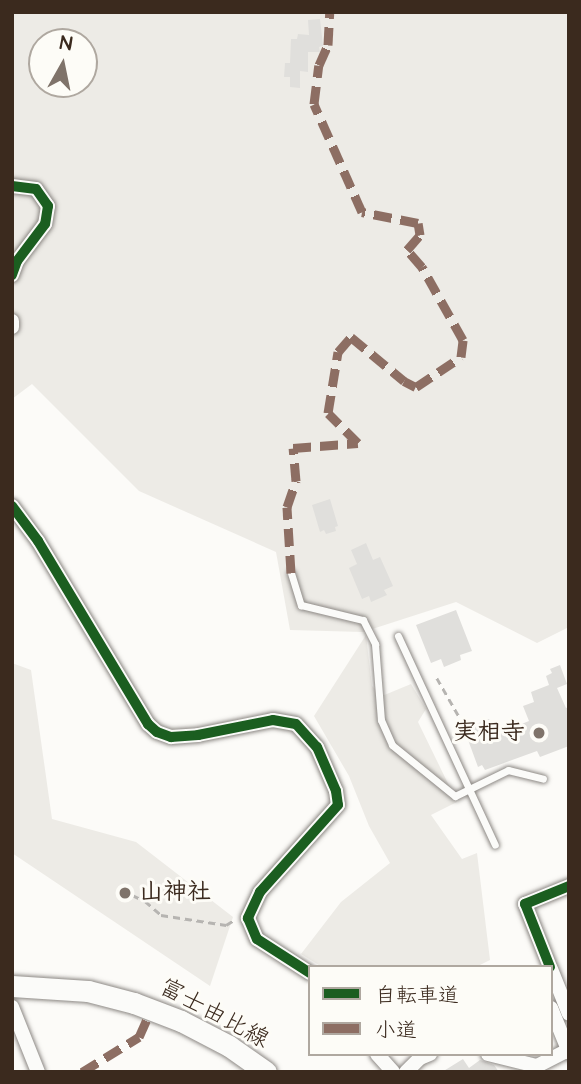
<!DOCTYPE html>
<meta charset="utf-8">
<style>
body{margin:0}
#map{position:relative;width:581px;height:1084px;overflow:hidden;background:#fcfbf8;font-family:"Architects Daughter","Klee One",sans-serif}
div>[style]{position:absolute}
.green>*{inset:0;background:#edebe6}
.building>*{inset:0;background:#e0dfdc}
.path>*{height:2.5px;margin-top:-1.25px;transform-origin:0;background:repeating-linear-gradient(90deg,#b6b4b1 0 7px,transparent 0 12px)}
.roads{filter:drop-shadow(0 0 2px #8d8985) drop-shadow(0 0 2px #8d8985)}
.lane>*{height:7px;margin:-3.5px;padding:0 3.5px;transform-origin:3.5px;border-radius:3.5px;background:#fbfbf9}
.street>*{height:14px;margin:-7px;padding:0 7px;transform-origin:7px;border-radius:7px;background:#fbfbf9}
.secondary>*{height:21px;margin:-10.5px;padding:0 10.5px;transform-origin:10.5px;border-radius:10.5px;background:#fbfbf9}
.quiet>*{height:9px;margin-top:-4.5px;transform-origin:0;background:repeating-linear-gradient(90deg,#8d6e63 0 18px,transparent 0 27px)}
.cycleway>*{height:10px;margin:-5px;padding:0 5px;transform-origin:5px;border-radius:5px;background:#1b5e20}
.dots>*{width:19px;height:19px;translate:-50% -50%;box-sizing:border-box;border:4px solid #fdfcf7;border-radius:50%}
span{translate:-50% -50%;white-space:nowrap;text-align:center;line-height:1.15;-webkit-text-stroke:6px #fdfcf7;paint-order:stroke}
.poi-label{font-size:24px;color:#3b2a1e;font-weight:700}
.right{translate:-100% -50%;text-align:right}
.left{translate:0 -50%;text-align:left}
.street-label{font-size:24px;color:#3b2a1e}
.frame{position:absolute;inset:0;border:14px solid #3b2a1e;pointer-events:none}
.legend{position:absolute;left:308px;top:965px;width:245px;height:91px;box-sizing:border-box;background:#fdfcf7;border:2px solid #afa8a0;margin:0;padding:9px 12px;list-style:none;font-size:21px;color:#3b2a1e}
.legend li{display:flex;align-items:center;gap:14px;height:35px}
.legend b{width:35px;border:2px solid #afa8a0}
.north{position:absolute;left:28px;top:28px;width:70px;height:70px;box-sizing:border-box;background:#fdfcf7;border:2px solid #afa8a0;border-radius:50%;rotate:9deg;font-size:19px;font-weight:700;line-height:28px;text-align:center;color:#3b2a1e}
.north::after{content:'';display:block;margin:auto;width:24px;height:32px;background:#7f736a;clip-path:polygon(50% 0,100% 100%,50% 72%,0 100%)}
</style>
<div id="map">
<div class="green">
<i style="clip-path:polygon(evenodd,12px 12px,569px 12px,569px 627px,537px 643px,456px 602px,363px 632px,290px 630px,276px 552px,139px 491px,32px 384px,12px 399px,12px 12px,42px 42px,84px 42px,84px 84px,42px 84px,42px 42px)"></i>
<i style="clip-path:polygon(366px 635px,372px 686px,382px 696px,411px 684px,426px 709px,418px 722px,457px 802px,431px 815px,462px 859px,477px 853px,490px 960px,476px 967px,322px 967px,301px 954px,341px 902px,390px 863px,369px 826px,349px 776px,314px 716px)"></i>
<i style="clip-path:polygon(12px 663px,31px 670px,52px 819px,136px 842px,233px 917px,210px 986px,12px 853px)"></i>
</div>
<div class="building">
<i style="clip-path:polygon(320px 19px,323px 46px,319px 47px,320px 52px,308px 52px,308px 72px,300px 71px,300px 88px,290px 87px,290px 77px,284px 77px,285px 63px,290px 63px,291px 39px,297px 39px,298px 34px,309px 35px,308px 20px)"></i>
<i style="clip-path:polygon(330px 499px,338px 526px,335px 527px,336px 531px,326px 534px,324px 530px,320px 532px,312px 505px)"></i>
<i style="clip-path:polygon(366px 543px,373px 560px,380px 557px,393px 586px,384px 590px,387px 595px,371px 602px,369px 596px,362px 599px,349px 568px,357px 564px,351px 550px)"></i>
<i style="clip-path:polygon(456px 610px,472px 651px,460px 655px,461px 660px,444px 667px,441px 659px,431px 663px,416px 625px)"></i>
<i style="clip-path:polygon(560px 665px,567px 684px,557px 688px,566px 708px,569px 707px,569px 746px,540px 757px,537px 751px,485px 770px,482px 765px,478px 767px,464px 729px,489px 719px,494px 730px,497px 728px,499px 733px,529px 721px,523px 706px,534px 702px,531px 692px,549px 685px,546px 676px,552px 673px,550px 669px)"></i>
<i style="clip-path:polygon(463px 1059px,469px 1068px,480px 1060px,494px 1065px,499px 1072px,442px 1072px)"></i>
</div>
<div class="path">
<i style="left:437px;top:678px;width:54px;rotate:60.1deg"></i>
<i style="left:132px;top:895px;width:14px;rotate:25deg"></i>
<i style="left:145px;top:901px;width:21px;rotate:41deg"></i>
<i style="left:161px;top:915px;width:66px;rotate:8.7deg"></i>
<i style="left:226px;top:925px;width:9px;rotate:-32deg"></i>
</div>
<div class="roads">
<div class="lane">
<i style="left:291px;top:573px;width:34px;rotate:73deg"></i>
<i style="left:301px;top:605px;width:64px;rotate:13.6deg"></i>
<i style="left:363px;top:620px;width:27px;rotate:63deg"></i>
<i style="left:375px;top:644px;width:76px;rotate:85.5deg"></i>
<i style="left:381px;top:720px;width:27px;rotate:66deg"></i>
<i style="left:392px;top:745px;width:81px;rotate:39deg"></i>
<i style="left:455px;top:796px;width:59px;rotate:-26.1deg"></i>
<i style="left:508px;top:770px;width:36px;rotate:14deg"></i>
<i style="left:398px;top:636px;width:230px;rotate:65.1deg"></i>
</div>
<div class="street">
<i style="left:12px;top:186px;width:24px;rotate:7deg"></i>
<i style="left:36px;top:189px;width:21px;rotate:55deg"></i>
<i style="left:48px;top:206px;width:18px;rotate:99deg"></i>
<i style="left:45px;top:224px;width:46px;rotate:127.1deg"></i>
<i style="left:17px;top:261px;width:15px;rotate:110deg"></i>
<i style="left:12px;top:321px;width:6px;rotate:90deg"></i>
<i style="left:12px;top:506px;width:44px;rotate:53.4deg"></i>
<i style="left:38px;top:541px;width:214px;rotate:59deg"></i>
<i style="left:148px;top:724px;width:12px;rotate:42deg"></i>
<i style="left:157px;top:732px;width:15px;rotate:20deg"></i>
<i style="left:171px;top:737px;width:27px;rotate:-4deg"></i>
<i style="left:198px;top:735px;width:76px;rotate:-11.3deg"></i>
<i style="left:273px;top:720px;width:23px;rotate:10deg"></i>
<i style="left:296px;top:724px;width:31px;rotate:48deg"></i>
<i style="left:317px;top:747px;width:48px;rotate:66.6deg"></i>
<i style="left:336px;top:791px;width:14px;rotate:82deg"></i>
<i style="left:338px;top:805px;width:117px;rotate:131.9deg"></i>
<i style="left:260px;top:892px;width:29px;rotate:115deg"></i>
<i style="left:248px;top:918px;width:23px;rotate:67deg"></i>
<i style="left:257px;top:939px;width:63px;rotate:32.7deg"></i>
<i style="left:550px;top:967px;width:68px;rotate:-111.6deg"></i>
<i style="left:525px;top:904px;width:48px;rotate:-22.2deg"></i>
<i style="left:551px;top:969px;width:48px;rotate:68.2deg"></i>
<i style="left:12px;top:1007px;width:70px;rotate:68.2deg"></i>
<i style="left:551px;top:1008px;width:48px;rotate:67.8deg"></i>
<i style="left:377px;top:1054px;width:24px;rotate:48deg"></i>
<i style="left:488px;top:1054px;width:50px;rotate:13.8deg"></i>
<i style="left:537px;top:1066px;width:35px;rotate:-27deg"></i>
<i style="left:406px;top:1072px;width:20px;rotate:-45deg"></i>
<i style="left:420px;top:1058px;width:11px;rotate:-22deg"></i>
</div>
<div class="secondary">
<i style="left:12px;top:986px;width:76px;rotate:3.8deg"></i>
<i style="left:88px;top:991px;width:48px;rotate:14.6deg"></i>
<i style="left:134px;top:1003px;width:50px;rotate:21deg"></i>
<i style="left:181px;top:1021px;width:54px;rotate:27.5deg"></i>
<i style="left:229px;top:1046px;width:45px;rotate:35.1deg"></i>
</div>
</div>
<div class="quiet">
<i style="left:291px;top:573px;width:66px;rotate:-93.5deg"></i>
<i style="left:287px;top:507px;width:28px;rotate:-71deg"></i>
<i style="left:296px;top:481px;width:33px;rotate:-95deg"></i>
<i style="left:293px;top:448px;width:65px;rotate:-4.4deg"></i>
<i style="left:358px;top:443px;width:42px;rotate:-135deg"></i>
<i style="left:328px;top:413px;width:62px;rotate:-80.7deg"></i>
<i style="left:338px;top:352px;width:20px;rotate:-49deg"></i>
<i style="left:351px;top:337px;width:69px;rotate:39.7deg"></i>
<i style="left:404px;top:381px;width:13px;rotate:27deg"></i>
<i style="left:416px;top:387px;width:54px;rotate:-33.7deg"></i>
<i style="left:461px;top:357px;width:17px;rotate:-83deg"></i>
<i style="left:463px;top:340px;width:84px;rotate:-119.3deg"></i>
<i style="left:422px;top:267px;width:23px;rotate:-131deg"></i>
<i style="left:407px;top:250px;width:20px;rotate:-49deg"></i>
<i style="left:420px;top:235px;width:12px;rotate:-99deg"></i>
<i style="left:418px;top:223px;width:57px;rotate:-168.9deg"></i>
<i style="left:362px;top:212px;width:118px;rotate:-114deg"></i>
<i style="left:314px;top:104px;width:39px;rotate:-83deg"></i>
<i style="left:319px;top:65px;width:22px;rotate:-66deg"></i>
<i style="left:328px;top:45px;width:33px;rotate:-87deg"></i>
<i style="left:82px;top:1072px;width:67px;rotate:-31.6deg"></i>
<i style="left:139px;top:1037px;width:20px;rotate:-66deg"></i>
</div>
<div class="cycleway">
<i style="left:12px;top:186px;width:24px;rotate:7deg"></i>
<i style="left:36px;top:189px;width:21px;rotate:55deg"></i>
<i style="left:48px;top:206px;width:18px;rotate:99deg"></i>
<i style="left:45px;top:224px;width:46px;rotate:127.1deg"></i>
<i style="left:17px;top:261px;width:15px;rotate:110deg"></i>
<i style="left:12px;top:506px;width:44px;rotate:53.4deg"></i>
<i style="left:38px;top:541px;width:214px;rotate:59deg"></i>
<i style="left:148px;top:724px;width:12px;rotate:42deg"></i>
<i style="left:157px;top:732px;width:15px;rotate:20deg"></i>
<i style="left:171px;top:737px;width:27px;rotate:-4deg"></i>
<i style="left:198px;top:735px;width:76px;rotate:-11.3deg"></i>
<i style="left:273px;top:720px;width:23px;rotate:10deg"></i>
<i style="left:296px;top:724px;width:31px;rotate:48deg"></i>
<i style="left:317px;top:747px;width:48px;rotate:66.6deg"></i>
<i style="left:336px;top:791px;width:14px;rotate:82deg"></i>
<i style="left:338px;top:805px;width:117px;rotate:131.9deg"></i>
<i style="left:260px;top:892px;width:29px;rotate:115deg"></i>
<i style="left:248px;top:918px;width:23px;rotate:67deg"></i>
<i style="left:257px;top:939px;width:63px;rotate:32.7deg"></i>
<i style="left:550px;top:967px;width:68px;rotate:-111.6deg"></i>
<i style="left:525px;top:904px;width:48px;rotate:-22.2deg"></i>
</div>
<div class="dots">
<i style="left:539px;top:733px;background:#7f736a"></i>
<i style="left:125px;top:893px;background:#7f736a"></i>
</div>
<div class="poi-label">
<span class="right" style="left:525px;top:733px">実相寺</span>
<span class="left" style="left:139px;top:893px">山神社</span>
</div>
<div class="street-label">
<span style="left:214px;top:1014px;rotate:28deg">富士由比線</span>
</div>
<div class="frame"></div>
<ul class="legend">
<li><b style="height:9px;background:#1b5e20"></b>自転車道</li>
<li><b style="height:9px;background:#8d6e63"></b>小道</li>
</ul>
<div class="north">N</div>
</div>
